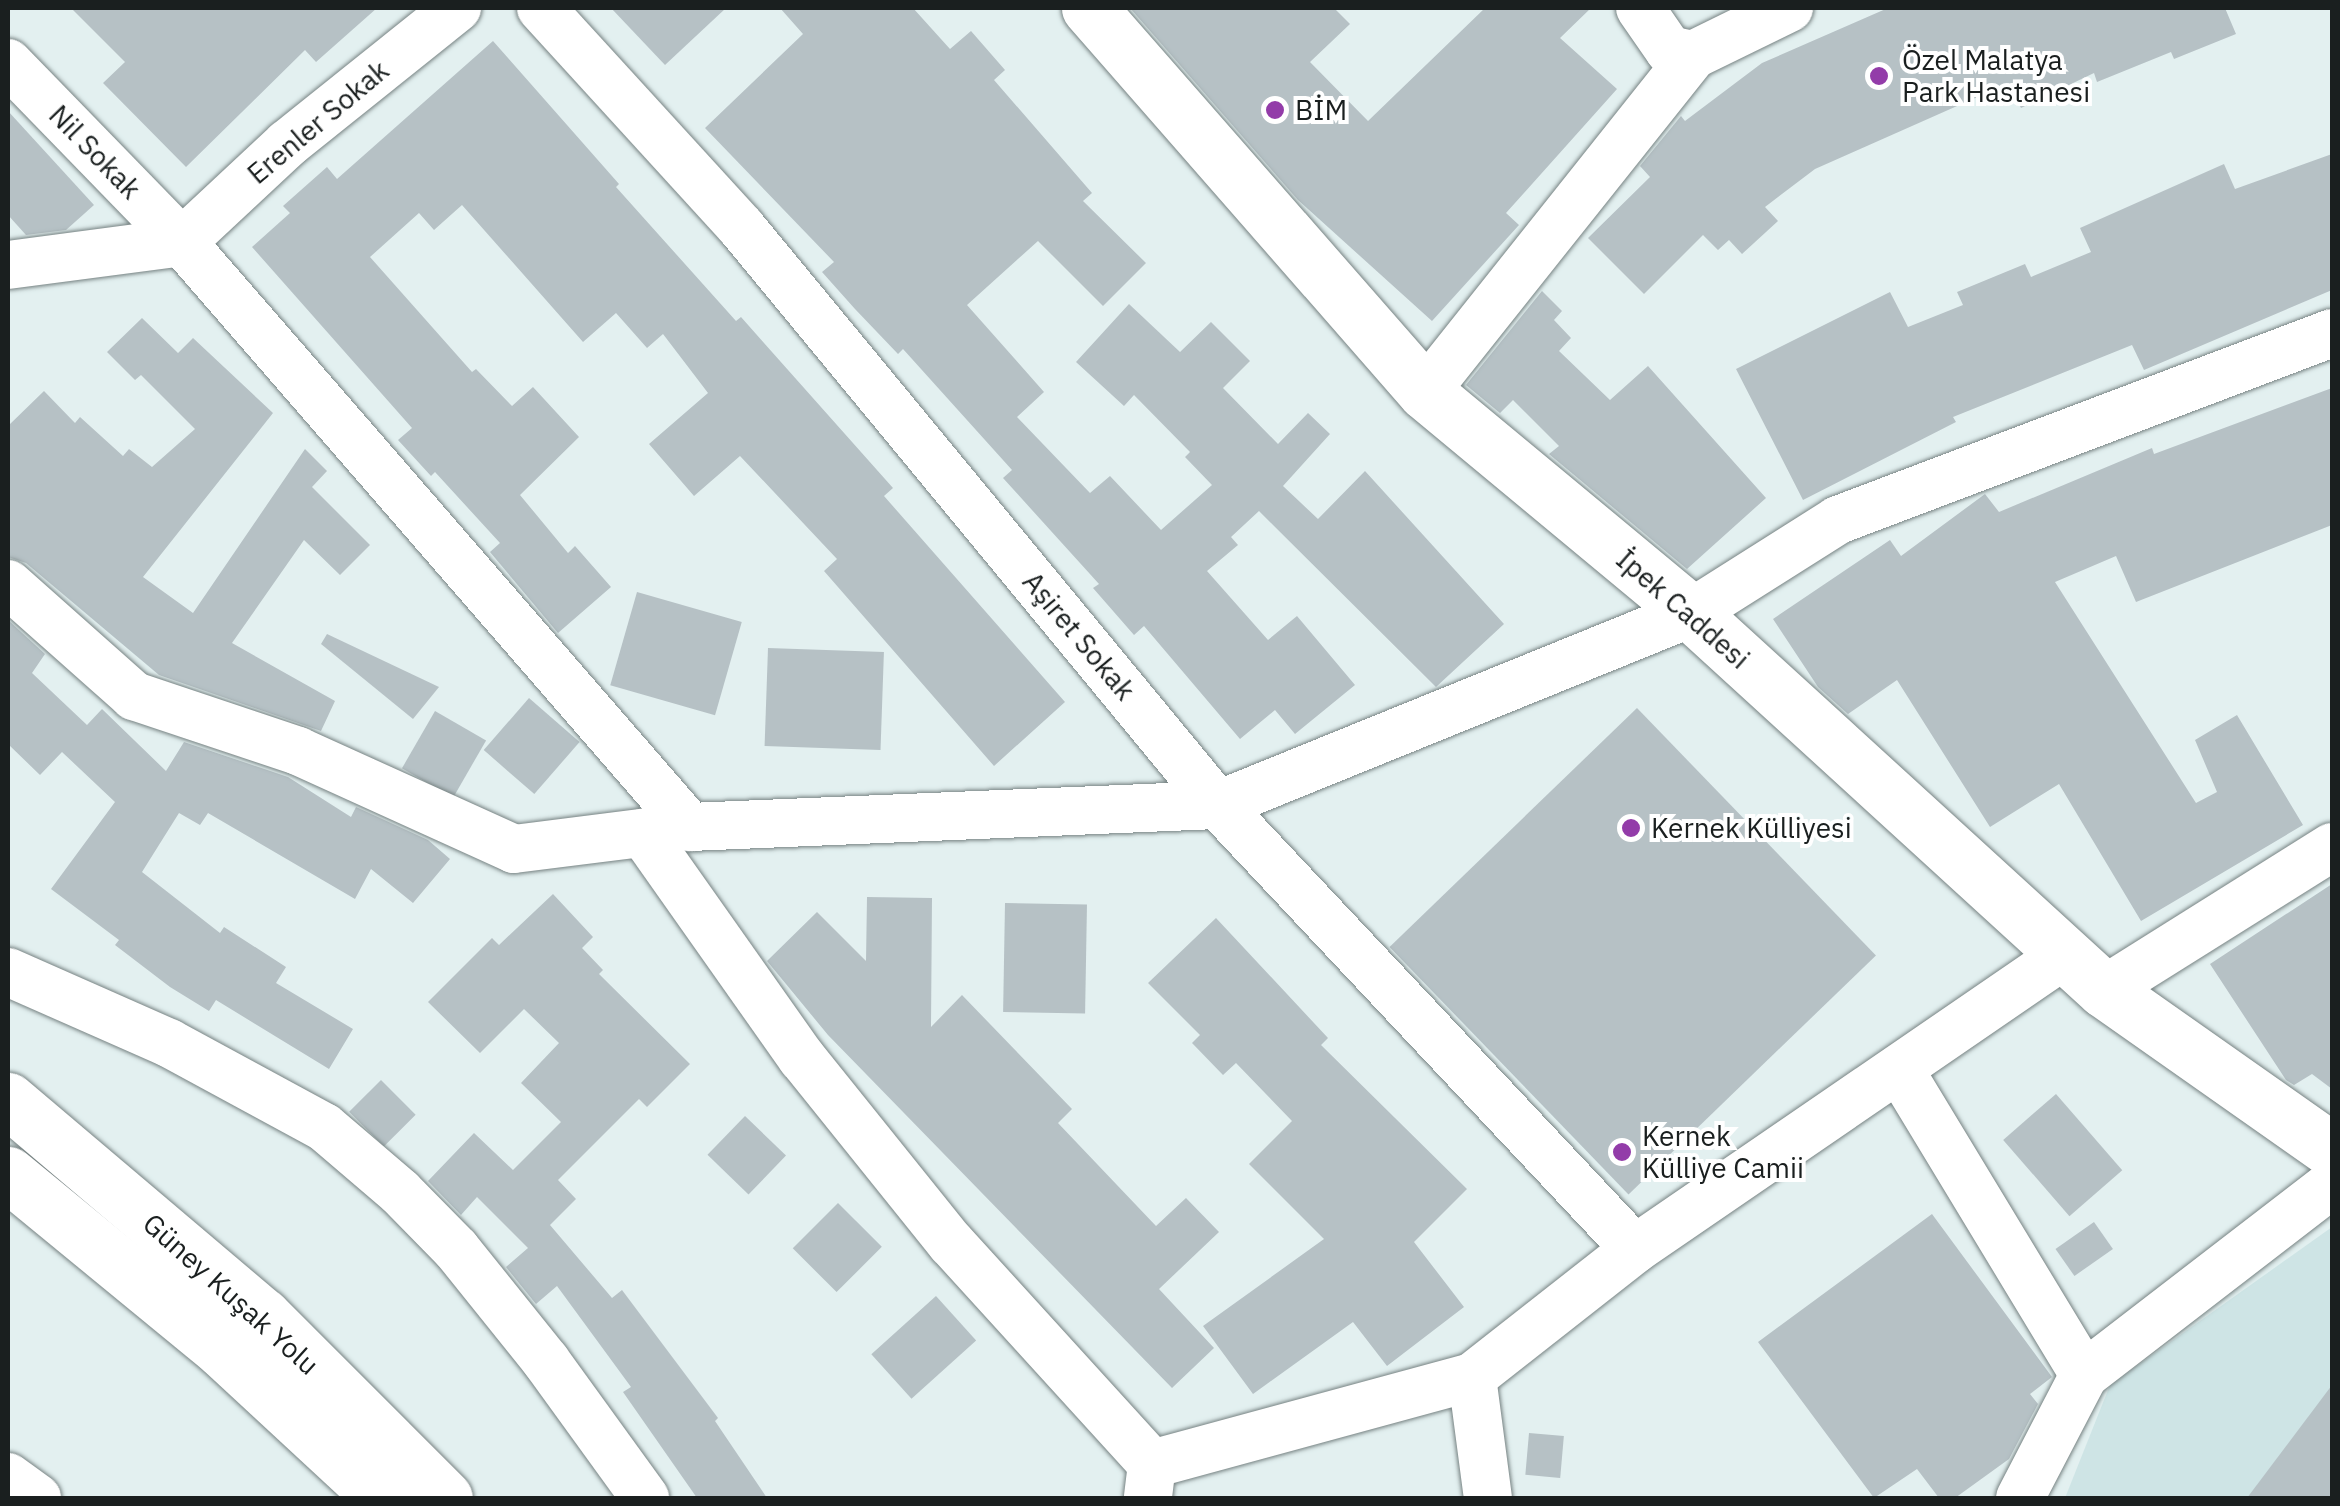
<!DOCTYPE html>
<meta charset="utf-8">
<style>
body{margin:0}
#map{position:relative;width:2340px;height:1506px;overflow:hidden;background:#e3f0f0;font-family:"IBM Plex Sans",sans-serif}
div>[style]{position:absolute}
.built>*{inset:0;background:#cee4e5}
.building>*{inset:0;background:#b6c1c5;transform-origin:0 0}
.roads{filter:drop-shadow(0 0 2px #768282) drop-shadow(0 0 2px #768282)}
.minor>*{height:48px;margin:-24px;padding:0 24px;transform-origin:24px;border-radius:24px;background:#fff}
.major>*{height:55px;margin:-27.5px;padding:0 27.5px;transform-origin:27.5px;border-radius:27.5px;background:#fff}
.dots>*{width:28px;height:28px;translate:-50% -50%;box-sizing:border-box;border:5px solid #fff;border-radius:50%}
span{translate:-50% -50%;white-space:nowrap;text-align:center;line-height:1.15;-webkit-text-stroke:8px #fff;paint-order:stroke}
.poi-label{font-size:28px;color:#1a1f1f}
.left{translate:0 -50%;text-align:left}
.street-label{font-size:28px;color:#1a1f1f}
.frame{position:absolute;inset:0;border:10px solid #1a1f1f;pointer-events:none}
</style>
<div id="map">
<div class="built">
<i style="clip-path:polygon(2332px 1227px,2332px 1498px,2065px 1498px,2110px 1385px)"></i>
</div>
<div class="building">
<i style="clip-path:polygon(71px 8px,377px 8px,316px 62px,305px 50px,186px 167px,103px 83px,125px 62px)"></i>
<i style="clip-path:polygon(611px 8px,726px 8px,665px 65px)"></i>
<i style="clip-path:polygon(780px 8px,913px 8px,950px 49px,971px 31px,1005px 70px,994px 80px,1092px 193px,1083px 201px,1146px 263px,1103px 306px,1038px 241px,967px 305px,1044px 392px,1017px 417px,1090px 493px,1110px 476px,1161px 530px,1212px 485px,1185px 457px,1190px 452px,1134px 395px,1124px 406px,1076px 362px,1129px 304px,1180px 352px,1211px 322px,1250px 361px,1223px 388px,1278px 444px,1308px 413px,1330px 434px,1283px 486px,1318px 519px,1365px 471px,1504px 624px,1436px 687px,1259px 511px,1231px 537px,1238px 545px,1207px 571px,1268px 640px,1297px 616px,1355px 685px,1295px 734px,1275px 710px,1240px 739px,1144px 626px,1134px 635px,1093px 588px,1099px 584px,1003px 478px,1012px 470px,903px 349px,898px 354px,855px 309px,822px 272px,834px 262px,705px 128px,803px 34px)"></i>
<i style="clip-path:polygon(1130px 8px,1334px 8px,1350px 24px,1310px 62px,1368px 121px,1485px 8px,1591px 8px,1560px 38px,1617px 89px,1506px 213px,1519px 225px,1432px 321px,1298px 200px)"></i>
<i style="clip-path:polygon(1888px 8px,2225px 8px,2236px 34px,2174px 59px,2171px 52px,2097px 82px,2094px 73px,2021px 108px,2009px 83px,1815px 169px,1765px 207px,1778px 221px,1742px 254px,1729px 240px,1718px 250px,1703px 235px,1644px 294px,1588px 238px,1650px 177px,1640px 166px,1681px 116px,1685px 121px,1762px 63px)"></i>
<i style="clip-path:polygon(493px 41px,619px 184px,616px 187px,736px 321px,741px 317px,893px 488px,884px 496px,1065px 702px,994px 766px,824px 571px,837px 559px,740px 456px,694px 496px,649px 444px,708px 393px,663px 334px,647px 348px,616px 313px,583px 342px,462px 205px,434px 230px,419px 213px,370px 257px,472px 372px,476px 369px,512px 406px,533px 387px,579px 437px,520px 495px,568px 553px,575px 546px,611px 587px,558px 633px,490px 552px,500px 543px,435px 472px,431px 476px,398px 440px,412px 428px,252px 247px,290px 213px,283px 206px,327px 167px,337px 179px)"></i>
<i style="clip-path:polygon(8px 111px,94px 205px,66px 230px,26px 235px,8px 215px)"></i>
<i style="clip-path:polygon(2332px 154px,2332px 290px,2144px 370px,2132px 345px,1953px 417px,1956px 422px,1803px 500px,1736px 369px,1890px 292px,1908px 327px,1963px 305px,1957px 292px,2025px 264px,2031px 277px,2091px 252px,2080px 228px,2224px 164px,2235px 189px)"></i>
<i style="clip-path:polygon(1542px 291px,1562px 311px,1554px 320px,1571px 338px,1559px 351px,1610px 400px,1648px 366px,1766px 498px,1687px 569px,1549px 454px,1559px 446px,1513px 400px,1500px 413px,1466px 385px)"></i>
<i style="clip-path:polygon(142px 318px,178px 353px,193px 338px,273px 413px,143px 577px,193px 613px,305px 449px,327px 471px,312px 487px,370px 545px,340px 575px,304px 540px,232px 643px,335px 701px,321px 731px,159px 675px,26px 563px,8px 557px,8px 426px,44px 391px,75px 423px,80px 417px,123px 456px,129px 449px,152px 467px,195px 429px,141px 375px,135px 380px,107px 352px)"></i>
<i style="clip-path:polygon(2332px 388px,2332px 525px,2136px 602px,2116px 556px,2055px 582px,2196px 803px,2217px 792px,2195px 740px,2237px 715px,2303px 825px,2141px 921px,2059px 784px,1990px 827px,1897px 680px,1848px 714px,1818px 687px,1773px 619px,1890px 540px,1901px 556px,1985px 494px,1999px 512px,2152px 448px,2154px 454px)"></i>
<i style="left:637px;top:592px;width:109px;height:97px;rotate:16deg"></i>
<i style="clip-path:polygon(8px 620px,45px 654px,32px 673px,87px 725px,102px 709px,166px 771px,184px 742px,288px 777px,351px 817px,356px 807px,428px 840px,450px 859px,413px 903px,371px 869px,355px 899px,208px 813px,200px 825px,179px 813px,142px 872px,220px 933px,224px 927px,286px 967px,276px 983px,353px 1029px,329px 1069px,216px 1000px,209px 1011px,170px 987px,115px 945px,119px 940px,51px 889px,115px 802px,62px 752px,40px 775px,8px 744px)"></i>
<i style="clip-path:polygon(327px 634px,439px 687px,413px 719px,321px 644px)"></i>
<i style="left:768px;top:648px;width:116px;height:98px;rotate:2deg"></i>
<i style="left:529px;top:698px;width:67px;height:69px;rotate:41deg"></i>
<i style="left:1637px;top:708px;width:344px;height:344px;rotate:46deg"></i>
<i style="left:435px;top:711px;width:59px;height:66px;rotate:30deg"></i>
<i style="clip-path:polygon(2332px 884px,2332px 1089px,2312px 1074px,2294px 1085px,2286px 1080px,2210px 964px)"></i>
<i style="clip-path:polygon(553px 894px,593px 937px,582px 948px,603px 970px,599px 974px,690px 1064px,647px 1107px,639px 1099px,558px 1180px,576px 1199px,550px 1225px,612px 1298px,622px 1290px,718px 1418px,715px 1421px,767px 1498px,697px 1498px,623px 1392px,631px 1387px,557px 1286px,536px 1304px,506px 1267px,528px 1248px,477px 1197px,461px 1215px,428px 1181px,474px 1133px,513px 1170px,561px 1122px,521px 1083px,559px 1043px,524px 1009px,480px 1053px,428px 1002px,492px 938px,499px 945px)"></i>
<i style="clip-path:polygon(867px 897px,932px 898px,931px 1027px,962px 995px,1072px 1109px,1058px 1123px,1156px 1226px,1186px 1198px,1219px 1232px,1159px 1289px,1214px 1348px,1172px 1388px,828px 1035px,767px 961px,817px 912px,866px 961px)"></i>
<i style="left:1005px;top:903px;width:82px;height:109px;rotate:1deg"></i>
<i style="clip-path:polygon(1216px 918px,1328px 1038px,1321px 1045px,1467px 1189px,1414px 1242px,1464px 1307px,1387px 1366px,1353px 1322px,1253px 1394px,1203px 1326px,1324px 1239px,1249px 1164px,1292px 1121px,1236px 1063px,1223px 1075px,1192px 1043px,1200px 1035px,1148px 983px)"></i>
<i style="left:381px;top:1080px;width:49px;height:45px;rotate:45deg"></i>
<i style="left:2056px;top:1094px;width:101px;height:70px;rotate:49deg"></i>
<i style="left:745px;top:1116px;width:57px;height:54px;rotate:44deg"></i>
<i style="left:838px;top:1203px;width:62px;height:64px;rotate:45deg"></i>
<i style="clip-path:polygon(1932px 1214px,2052px 1377px,2030px 1394px,2038px 1404px,2009px 1459px,1955px 1498px,1939px 1498px,1917px 1469px,1874px 1498px,1758px 1342px)"></i>
<i style="left:2094px;top:1222px;width:33px;height:47px;rotate:55deg"></i>
<i style="left:936px;top:1296px;width:60px;height:87px;rotate:48deg"></i>
<i style="clip-path:polygon(2332px 1385px,2332px 1498px,2247px 1498px)"></i>
<i style="left:1529px;top:1433px;width:35px;height:42px;rotate:5deg"></i>
</div>
<div class="roads">
<div class="minor">
<i style="left:541px;top:8px;width:297px;rotate:47.6deg"></i>
<i style="left:741px;top:227px;width:749px;rotate:50.47deg"></i>
<i style="left:1218px;top:805px;width:609px;rotate:46.8deg"></i>
<i style="left:1640px;top:8px;width:51px;rotate:55.4deg"></i>
<i style="left:1669px;top:50px;width:25px;rotate:12deg"></i>
<i style="left:8px;top:63px;width:250px;rotate:45.8deg"></i>
<i style="left:182px;top:242px;width:775px;rotate:49.03deg"></i>
<i style="left:690px;top:827px;width:528px;rotate:-2.39deg"></i>
<i style="left:1218px;top:805px;width:510px;rotate:-22.09deg"></i>
<i style="left:1691px;top:613px;width:174px;rotate:-32.3deg"></i>
<i style="left:1838px;top:520px;width:528px;rotate:-20.73deg"></i>
<i style="left:182px;top:242px;width:144px;rotate:-43deg"></i>
<i style="left:287px;top:144px;width:218px;rotate:-38.7deg"></i>
<i style="left:8px;top:265px;width:176px;rotate:-7.5deg"></i>
<i style="left:1425px;top:392px;width:431px;rotate:-51.5deg"></i>
<i style="left:1693px;top:55px;width:107px;rotate:-26.1deg"></i>
<i style="left:8px;top:584px;width:169px;rotate:41.6deg"></i>
<i style="left:134px;top:696px;width:173px;rotate:18.5deg"></i>
<i style="left:298px;top:751px;width:237px;rotate:24.4deg"></i>
<i style="left:514px;top:849px;width:159px;rotate:-7.2deg"></i>
<i style="left:643px;top:833px;width:276px;rotate:54.8deg"></i>
<i style="left:802px;top:1058px;width:238px;rotate:51.2deg"></i>
<i style="left:951px;top:1243px;width:299px;rotate:47.7deg"></i>
<i style="left:1152px;top:1464px;width:34px;rotate:97deg"></i>
<i style="left:8px;top:972px;width:176px;rotate:23.8deg"></i>
<i style="left:169px;top:1043px;width:176px;rotate:28.5deg"></i>
<i style="left:324px;top:1127px;width:100px;rotate:40.5deg"></i>
<i style="left:400px;top:1192px;width:80px;rotate:45.5deg"></i>
<i style="left:456px;top:1249px;width:144px;rotate:51.2deg"></i>
<i style="left:546px;top:1361px;width:169px;rotate:54.1deg"></i>
<i style="left:2104px;top:990px;width:269px;rotate:-32.1deg"></i>
<i style="left:1899px;top:1069px;width:358px;rotate:58.8deg"></i>
<i style="left:1472px;top:1377px;width:122px;rotate:82.5deg"></i>
<i style="left:1152px;top:1464px;width:332px;rotate:-15.2deg"></i>
<i style="left:1472px;top:1377px;width:207px;rotate:-38.1deg"></i>
<i style="left:1635px;top:1249px;width:520px;rotate:-34.42deg"></i>
<i style="left:8px;top:1477px;width:36px;rotate:36deg"></i>
<i style="left:2020px;top:1498px;width:139px;rotate:-62.5deg"></i>
<i style="left:2084px;top:1375px;width:313px;rotate:-37.6deg"></i>
</div>
<div class="major">
<i style="left:1089px;top:8px;width:510px;rotate:48.81deg"></i>
<i style="left:1425px;top:392px;width:346px;rotate:39.7deg"></i>
<i style="left:1691px;top:613px;width:559px;rotate:42.39deg"></i>
<i style="left:2104px;top:990px;width:279px;rotate:35.1deg"></i>
<i style="left:8px;top:1100px;width:334px;rotate:40.3deg"></i>
<i style="left:263px;top:1316px;width:257px;rotate:45deg"></i>
<i style="left:8px;top:1174px;width:277px;rotate:39.4deg"></i>
<i style="left:222px;top:1350px;width:218px;rotate:42.8deg"></i>
</div>
</div>
<div class="dots">
<i style="left:1879px;top:76px;background:#933ca9"></i>
<i style="left:1275px;top:110px;background:#933ca9"></i>
<i style="left:1631px;top:828px;background:#933ca9"></i>
<i style="left:1622px;top:1152px;background:#933ca9"></i>
</div>
<div class="poi-label">
<span class="left" style="left:1902px;top:76px">Özel Malatya<br>Park Hastanesi</span>
<span class="left" style="left:1295px;top:110px">BİM</span>
<span class="left" style="left:1651px;top:828px">Kernek Külliyesi</span>
<span class="left" style="left:1642px;top:1152px">Kernek<br>Külliye Camii</span>
</div>
<div class="street-label">
<span style="left:318px;top:122px;rotate:-40deg">Erenler Sokak</span>
<span style="left:95px;top:152px;rotate:46deg">Nil Sokak</span>
<span style="left:1683px;top:609px;rotate:41deg">İpek Caddesi</span>
<span style="left:1079px;top:636px;rotate:50deg">Aşiret Sokak</span>
<span style="left:231px;top:1294px;rotate:42deg">Güney Kuşak Yolu</span>
</div>
<div class="frame"></div>
</div>
